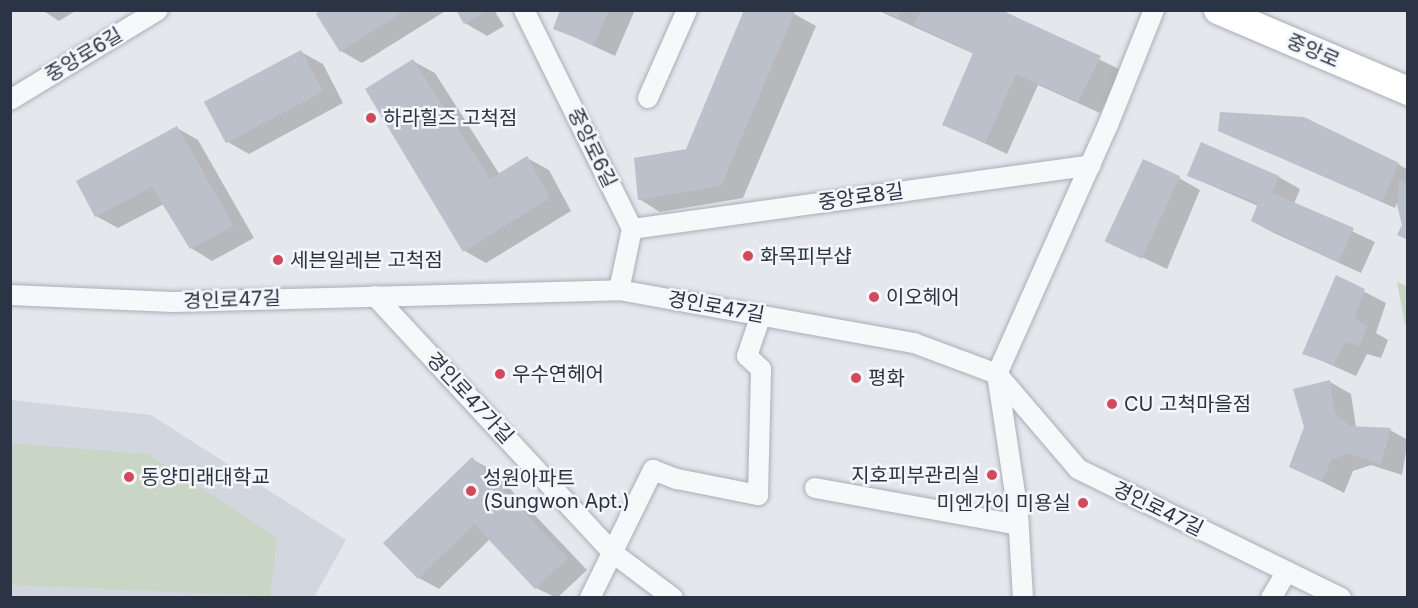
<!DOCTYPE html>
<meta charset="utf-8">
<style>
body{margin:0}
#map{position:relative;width:1418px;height:608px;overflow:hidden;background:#e4e7ec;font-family:Inter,"Noto Sans KR",sans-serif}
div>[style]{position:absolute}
.built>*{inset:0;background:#d2d6de}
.green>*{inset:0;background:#c9d6c5}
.shadow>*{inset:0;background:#0003}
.building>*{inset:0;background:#bbc0ca;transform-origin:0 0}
.roads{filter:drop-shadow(0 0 2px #a9aeb7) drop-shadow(0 0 2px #a9aeb7)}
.minor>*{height:20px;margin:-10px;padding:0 10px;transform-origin:10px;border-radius:10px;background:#f7f8fa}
.secondary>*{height:28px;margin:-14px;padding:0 14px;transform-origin:14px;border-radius:14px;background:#fff}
.dots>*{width:16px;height:16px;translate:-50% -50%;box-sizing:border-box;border:3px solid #f4f6f9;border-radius:50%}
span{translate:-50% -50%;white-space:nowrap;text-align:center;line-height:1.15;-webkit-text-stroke:5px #f4f6f9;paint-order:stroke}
.street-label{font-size:20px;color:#2b3445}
.poi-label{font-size:20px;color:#2b3445}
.left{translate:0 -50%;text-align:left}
.right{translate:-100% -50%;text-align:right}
.frame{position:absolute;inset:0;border:12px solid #2b3445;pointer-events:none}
</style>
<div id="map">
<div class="built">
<i style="clip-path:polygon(11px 400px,151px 415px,346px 540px,314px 597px,11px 598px)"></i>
</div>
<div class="green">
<i style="clip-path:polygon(1397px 282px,1407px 286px,1407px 327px,1405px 324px)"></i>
<i style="clip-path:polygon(11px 443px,148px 454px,277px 537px,270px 596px,11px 585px)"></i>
</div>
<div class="shadow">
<i style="clip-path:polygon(42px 10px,77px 10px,59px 21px)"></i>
<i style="clip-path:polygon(324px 10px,447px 10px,362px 63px,341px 51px)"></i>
<i style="clip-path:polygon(458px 10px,494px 10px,504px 26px,487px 36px,465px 23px)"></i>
<i style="clip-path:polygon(562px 10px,635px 10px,615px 56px,555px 28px)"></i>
<i style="clip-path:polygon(745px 10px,787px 10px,816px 26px,743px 198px,660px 212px,639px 199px,687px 150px)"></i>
<i style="clip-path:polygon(877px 10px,998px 10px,1121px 70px,1100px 113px,1038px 85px,1007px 154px,944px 124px,974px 54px)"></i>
<i style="clip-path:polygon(301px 52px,323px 64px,343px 103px,249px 154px,228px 142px)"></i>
<i style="clip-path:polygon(413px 61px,435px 73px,500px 175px,527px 158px,549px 170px,571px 211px,486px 263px,465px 251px)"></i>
<i style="clip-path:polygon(177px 128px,198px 140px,254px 238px,212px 261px,191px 248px,164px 204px,118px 228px,96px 216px)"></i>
<i style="clip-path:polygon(1219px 130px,1398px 164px,1408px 170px,1404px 225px,1397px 202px,1395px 208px)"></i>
<i style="clip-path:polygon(1202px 144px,1279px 177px,1300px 189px,1294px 204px,1375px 242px,1361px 273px,1274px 233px,1252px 221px,1258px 206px,1189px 176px)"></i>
<i style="clip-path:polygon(1179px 178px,1200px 190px,1167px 269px,1112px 243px)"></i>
<i style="clip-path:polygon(1336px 277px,1386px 303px,1376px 333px,1388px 340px,1381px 358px,1367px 354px,1356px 376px,1304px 353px)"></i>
<i style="clip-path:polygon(1330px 382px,1351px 394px,1356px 427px,1390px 430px,1408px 440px,1402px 475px,1371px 465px,1353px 471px,1344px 493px,1291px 466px)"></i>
<i style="clip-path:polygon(472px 459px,492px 470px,587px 570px,557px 598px,536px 588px,490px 539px,439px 589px,419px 578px)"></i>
</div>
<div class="building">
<i style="clip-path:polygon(321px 10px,406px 10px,340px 52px,316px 14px)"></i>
<i style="clip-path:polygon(456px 10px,481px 10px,483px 13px,464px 24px)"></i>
<i style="clip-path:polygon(560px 10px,609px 10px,594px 45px,553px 29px)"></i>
<i style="clip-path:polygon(744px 10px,795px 12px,721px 186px,638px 200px,634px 158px,686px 149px)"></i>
<i style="clip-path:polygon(880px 10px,901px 10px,898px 18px)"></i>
<i style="clip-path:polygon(921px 10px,1001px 10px,1101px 56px,1078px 102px,1016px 74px,985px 143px,942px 125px,973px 53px,914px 25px)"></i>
<i style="left:301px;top:50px;width:47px;height:110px;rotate:62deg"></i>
<i style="clip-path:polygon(413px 59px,490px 179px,527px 156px,550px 198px,463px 252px,365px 89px)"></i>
<i style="clip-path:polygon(1220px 112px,1304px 117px,1399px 163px,1382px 202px,1218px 131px)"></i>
<i style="clip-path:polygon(177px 126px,234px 226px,190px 249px,152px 187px,95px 217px,76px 181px)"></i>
<i style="clip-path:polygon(1201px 142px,1279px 176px,1272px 193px,1354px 228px,1339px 262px,1251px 221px,1258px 203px,1187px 176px)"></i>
<i style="left:1143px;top:159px;width:41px;height:91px;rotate:25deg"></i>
<i style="clip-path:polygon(1399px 179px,1408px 183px,1408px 240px,1397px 235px,1402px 225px,1397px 205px)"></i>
<i style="clip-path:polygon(1336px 275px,1365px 289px,1355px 319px,1367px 326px,1360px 346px,1345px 342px,1334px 365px,1302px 354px)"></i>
<i style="clip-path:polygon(1330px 380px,1335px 413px,1350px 426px,1391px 428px,1381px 464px,1349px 454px,1332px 459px,1322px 482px,1289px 467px,1304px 427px,1293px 389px)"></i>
<i style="clip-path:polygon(472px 457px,568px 558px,535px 589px,474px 524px,418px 579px,383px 543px)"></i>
</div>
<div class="roads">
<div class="minor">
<i style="left:524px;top:10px;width:244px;rotate:63.7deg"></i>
<i style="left:632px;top:229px;width:62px;rotate:102deg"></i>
<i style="left:648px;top:98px;width:96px;rotate:-66.1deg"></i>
<i style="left:10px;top:100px;width:173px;rotate:-31.3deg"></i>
<i style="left:632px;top:229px;width:463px;rotate:-7.9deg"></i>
<i style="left:10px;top:295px;width:163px;rotate:2.5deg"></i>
<i style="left:173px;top:302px;width:446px;rotate:-1.5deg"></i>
<i style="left:619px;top:290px;width:300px;rotate:10.2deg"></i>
<i style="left:914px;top:343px;width:89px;rotate:20.5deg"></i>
<i style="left:997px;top:374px;width:125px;rotate:49.5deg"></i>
<i style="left:1078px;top:469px;width:293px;rotate:26.1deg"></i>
<i style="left:375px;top:296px;width:350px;rotate:47.2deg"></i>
<i style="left:613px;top:553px;width:75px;rotate:36.9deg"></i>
<i style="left:815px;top:488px;width:207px;rotate:10.3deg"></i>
<i style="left:590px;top:598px;width:143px;rotate:-63.8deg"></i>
<i style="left:653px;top:470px;width:26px;rotate:21deg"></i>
<i style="left:677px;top:479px;width:83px;rotate:11.2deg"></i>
<i style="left:758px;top:495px;width:126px;rotate:-88.6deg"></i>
<i style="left:761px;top:369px;width:19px;rotate:-137deg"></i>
<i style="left:747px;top:356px;width:43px;rotate:-71.1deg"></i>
<i style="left:1023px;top:598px;width:85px;rotate:-93.4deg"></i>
<i style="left:1018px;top:513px;width:141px;rotate:-98.6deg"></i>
<i style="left:997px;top:374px;width:273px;rotate:-66deg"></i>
<i style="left:1108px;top:125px;width:124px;rotate:-68.2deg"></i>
<i style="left:1271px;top:598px;width:29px;rotate:-59deg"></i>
</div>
<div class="secondary">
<i style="left:1218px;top:10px;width:207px;rotate:23.1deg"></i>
</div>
</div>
<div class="dots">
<i style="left:371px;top:118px;background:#d1495b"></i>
<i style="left:748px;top:256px;background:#d1495b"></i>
<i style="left:278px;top:260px;background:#d1495b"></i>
<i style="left:874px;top:297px;background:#d1495b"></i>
<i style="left:500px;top:374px;background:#d1495b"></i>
<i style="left:856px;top:378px;background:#d1495b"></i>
<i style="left:1112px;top:404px;background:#d1495b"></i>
<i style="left:992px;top:475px;background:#d1495b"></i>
<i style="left:129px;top:477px;background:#d1495b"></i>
<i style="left:471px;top:491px;background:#d1495b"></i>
<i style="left:1083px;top:503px;background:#d1495b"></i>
</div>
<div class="street-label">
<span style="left:1313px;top:51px;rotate:23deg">중앙로</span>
<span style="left:84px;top:55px;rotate:-31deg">중앙로6길</span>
<span style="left:592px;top:148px;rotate:64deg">중앙로6길</span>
<span style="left:861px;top:197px;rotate:-8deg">중앙로8길</span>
<span style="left:232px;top:300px;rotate:-2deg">경인로47길</span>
<span style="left:716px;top:307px;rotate:10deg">경인로47길</span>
<span style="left:470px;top:398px;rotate:47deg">경인로47가길</span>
<span style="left:1158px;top:509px;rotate:26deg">경인로47길</span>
</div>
<div class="poi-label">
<span class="left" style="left:383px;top:118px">하라힐즈 고척점</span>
<span class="left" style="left:760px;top:256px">화목피부샵</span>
<span class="left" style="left:290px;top:260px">세븐일레븐 고척점</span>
<span class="left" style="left:886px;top:297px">이오헤어</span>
<span class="left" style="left:512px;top:374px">우수연헤어</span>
<span class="left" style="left:868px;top:378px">평화</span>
<span class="left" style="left:1124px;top:404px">CU 고척마을점</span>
<span class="right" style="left:980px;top:475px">지호피부관리실</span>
<span class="left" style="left:141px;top:477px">동양미래대학교</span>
<span class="left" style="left:483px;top:490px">성원아파트<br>(Sungwon Apt.)</span>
<span class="right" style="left:1071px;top:503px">미엔가이 미용실</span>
</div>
<div class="frame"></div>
</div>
